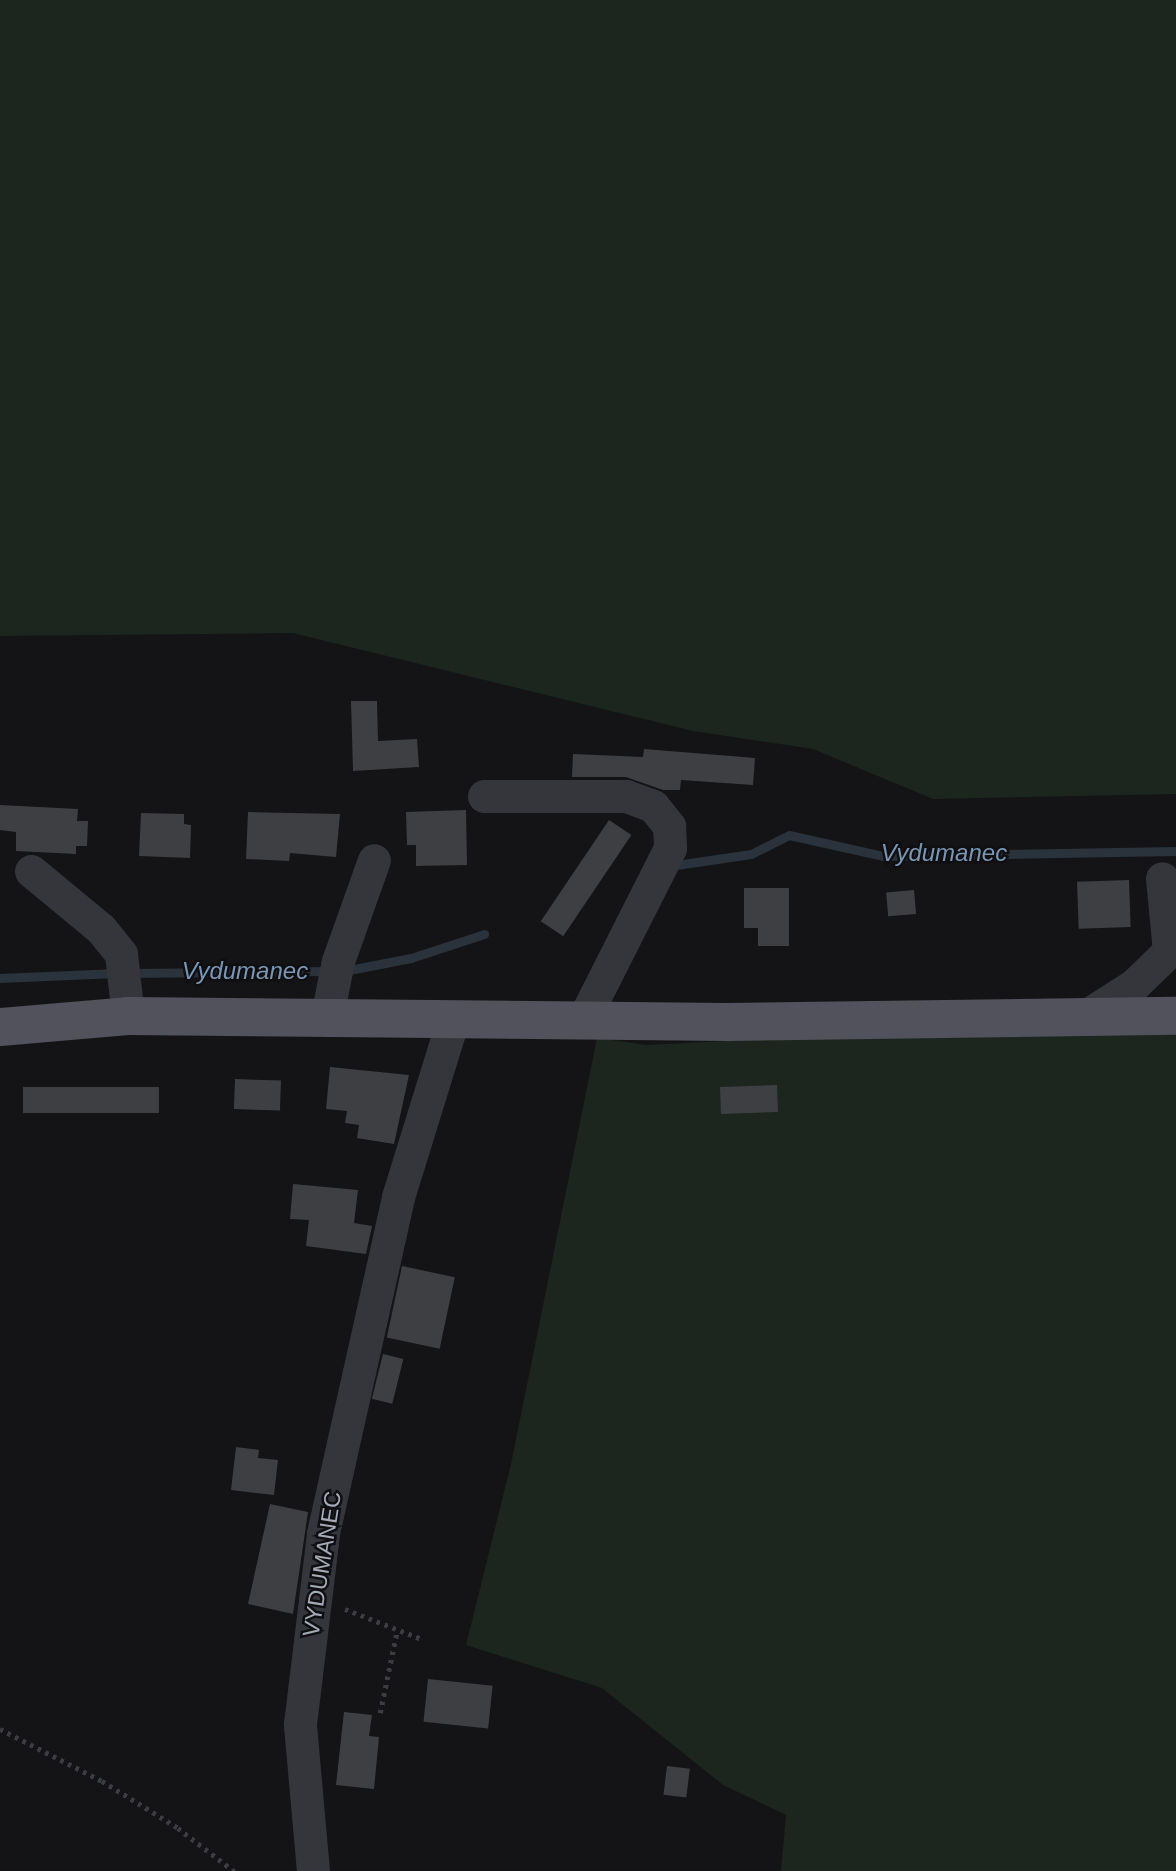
<!DOCTYPE html>
<style>
body{margin:0}
#map{position:relative;width:1176px;height:1871px;overflow:hidden;background:#141416;font-family:Arial,sans-serif}
div>[style]{position:absolute}
.green>*{inset:0;background:#1c251e}
.stream>*{height:9px;margin:-4.5px;padding:0 4.5px;transform-origin:4.5px;border-radius:4.5px;background:#2a323b}
.building>*{inset:0;background:#3e3f43;transform-origin:0 0}
.path>*{height:4.5px;margin-top:-2.25px;transform-origin:0;background:repeating-linear-gradient(90deg,#3b3d43 0 3.5px,transparent 0 8.5px)}
.minor>*{height:33px;margin:-16.5px;padding:0 16.5px;transform-origin:16.5px;border-radius:16.5px;background:#35363c}
.major>*{height:38px;margin:-19px;padding:0 19px;transform-origin:19px;border-radius:19px;background:#51525b}
span{translate:-50% -50%;white-space:nowrap;text-align:center;line-height:1.15;-webkit-text-stroke:5px #0f0f11;paint-order:stroke}
.street-label{font-size:23px;color:#a5aab7}
.water-label{font-size:24px;color:#7a96b5;font-style:italic}
</style>
<div id="map">
<div class="green">
<i style="clip-path:polygon(0 0,1176px 0,1176px 794px,933px 799px,813px 749px,693px 731px,293px 633px,0 636px)"></i>
<i style="clip-path:polygon(1176px 1018px,1176px 1871px,781px 1871px,786px 1815px,723px 1785px,602px 1688px,466px 1645px,511px 1464px,597px 1038px,647px 1045px)"></i>
</div>
<div class="stream">
<i style="left:676px;top:865px;width:76px;rotate:-8.3deg"></i>
<i style="left:751px;top:854px;width:42px;rotate:-26.6deg"></i>
<i style="left:789px;top:835px;width:96px;rotate:12.6deg"></i>
<i style="left:883px;top:856px;width:293px;rotate:-1deg"></i>
<i style="left:344px;top:971px;width:68px;rotate:-11deg"></i>
<i style="left:411px;top:958px;width:77px;rotate:-18.2deg"></i>
<i style="left:131px;top:973px;width:199px;rotate:-0.6deg"></i>
<i style="left:0;top:978px;width:117px;rotate:-2.4deg"></i>
</div>
<div class="building">
<i style="clip-path:polygon(351px 701px,377px 701px,378px 741px,417px 739px,419px 767px,353px 771px)"></i>
<i style="clip-path:polygon(644px 749px,755px 758px,753px 785px,681px 780px,680px 790px,663px 790px,626px 777px,572px 777px,573px 754px,643px 757px)"></i>
<i style="clip-path:polygon(0 805px,78px 809px,77px 821px,88px 821px,87px 846px,76px 846px,76px 854px,16px 851px,16px 832px,0 830px)"></i>
<i style="clip-path:polygon(466px 810px,467px 865px,416px 866px,416px 845px,407px 845px,406px 812px)"></i>
<i style="clip-path:polygon(248px 812px,340px 814px,336px 857px,290px 853px,289px 861px,246px 859px)"></i>
<i style="clip-path:polygon(141px 813px,184px 814px,184px 824px,191px 825px,190px 858px,139px 856px)"></i>
<i style="left:609px;top:820px;width:27px;height:122px;rotate:34deg"></i>
<i style="left:1129px;top:880px;width:47px;height:52px;rotate:88deg"></i>
<i style="clip-path:polygon(744px 888px,789px 888px,789px 946px,758px 946px,758px 928px,744px 928px)"></i>
<i style="left:914px;top:890px;width:24px;height:28px;rotate:85deg"></i>
<i style="clip-path:polygon(330px 1067px,409px 1075px,394px 1144px,357px 1138px,359px 1125px,345px 1123px,347px 1111px,326px 1109px)"></i>
<i style="left:235px;top:1079px;width:46px;height:30px;rotate:2deg"></i>
<i style="left:777px;top:1085px;width:27px;height:57px;rotate:88deg"></i>
<i style="left:159px;top:1087px;width:26px;height:136px;rotate:90deg"></i>
<i style="clip-path:polygon(293px 1184px,358px 1190px,354px 1223px,372px 1226px,366px 1254px,306px 1246px,309px 1220px,290px 1219px)"></i>
<i style="left:402px;top:1266px;width:54px;height:73px;rotate:12deg"></i>
<i style="left:383px;top:1354px;width:21px;height:46px;rotate:14deg"></i>
<i style="clip-path:polygon(236px 1447px,259px 1450px,258px 1458px,278px 1460px,274px 1495px,231px 1490px)"></i>
<i style="clip-path:polygon(270px 1504px,308px 1512px,293px 1614px,248px 1604px)"></i>
<i style="left:428px;top:1679px;width:65px;height:43px;rotate:6deg"></i>
<i style="clip-path:polygon(344px 1712px,372px 1715px,369px 1736px,379px 1737px,374px 1789px,336px 1785px)"></i>
<i style="left:667px;top:1766px;width:23px;height:29px;rotate:7deg"></i>
</div>
<div class="path">
<i style="left:345px;top:1609px;width:83px;rotate:21.3deg"></i>
<i style="left:380px;top:1713px;width:84px;rotate:-78.3deg"></i>
<i style="left:0;top:1729px;width:114px;rotate:27deg"></i>
<i style="left:102px;top:1781px;width:89px;rotate:31.7deg"></i>
<i style="left:178px;top:1828px;width:71px;rotate:37.5deg"></i>
</div>
<div class="minor">
<i style="left:484px;top:796px;width:142px"></i>
<i style="left:626px;top:796px;width:29px;rotate:20deg"></i>
<i style="left:653px;top:806px;width:26px;rotate:51deg"></i>
<i style="left:669px;top:826px;width:22px;rotate:87deg"></i>
<i style="left:670px;top:848px;width:195px;rotate:116.8deg"></i>
<i style="left:31px;top:871px;width:91px;rotate:39.6deg"></i>
<i style="left:101px;top:929px;width:32px;rotate:51deg"></i>
<i style="left:121px;top:954px;width:62px;rotate:83.6deg"></i>
<i style="left:327px;top:1016px;width:56px;rotate:-78.7deg"></i>
<i style="left:338px;top:961px;width:107px;rotate:-70.4deg"></i>
<i style="left:1084px;top:1017px;width:59px;rotate:-32.6deg"></i>
<i style="left:1134px;top:985px;width:49px;rotate:-44.2deg"></i>
<i style="left:1169px;top:951px;width:73px;rotate:-95.5deg"></i>
<i style="left:313px;top:1871px;width:148px;rotate:-95.1deg"></i>
<i style="left:300px;top:1724px;width:192px;rotate:-83.1deg"></i>
<i style="left:323px;top:1533px;width:344px;rotate:-77.4deg"></i>
<i style="left:398px;top:1197px;width:186px;rotate:-72.8deg"></i>
</div>
<div class="major">
<i style="left:0;top:1027px;width:128px;rotate:-4.9deg"></i>
<i style="left:128px;top:1016px;width:599px;rotate:0.57deg"></i>
<i style="left:727px;top:1022px;width:449px;rotate:-0.8deg"></i>
</div>
<div class="street-label">
<span style="left:322px;top:1564px;rotate:-81deg">VYDUMANEC</span>
</div>
<div class="water-label">
<span style="left:944px;top:853px">Vydumanec</span>
<span style="left:245px;top:971px">Vydumanec</span>
</div>
</div>
